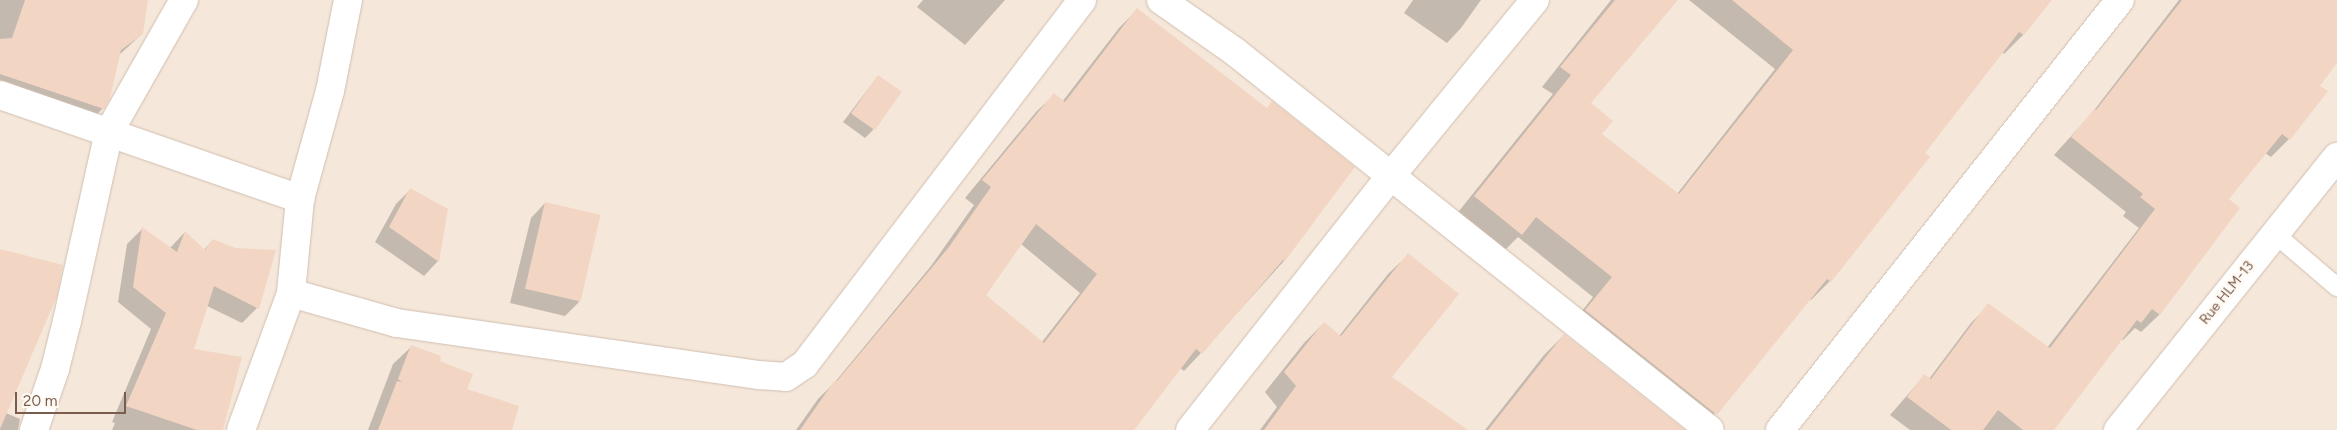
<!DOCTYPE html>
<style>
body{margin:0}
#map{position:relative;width:2337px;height:430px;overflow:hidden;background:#fdf6ec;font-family:Figtree,sans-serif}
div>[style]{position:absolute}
.residential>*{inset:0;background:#f5e8da;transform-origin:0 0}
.shadow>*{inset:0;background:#0003}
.building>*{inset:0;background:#f3d5c3;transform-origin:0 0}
.roads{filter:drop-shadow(0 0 1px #d1beb0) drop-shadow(0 0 1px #d1beb0)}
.service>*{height:18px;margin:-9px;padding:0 9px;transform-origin:9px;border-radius:9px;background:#fff}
.minor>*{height:28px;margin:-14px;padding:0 14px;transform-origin:14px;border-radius:14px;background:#fff}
span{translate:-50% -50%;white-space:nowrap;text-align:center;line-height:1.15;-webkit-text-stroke:5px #fffaf3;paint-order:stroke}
.street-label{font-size:14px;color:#7a5c4d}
.scale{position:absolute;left:15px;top:392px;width:111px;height:22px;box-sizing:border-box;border:2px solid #7a5c4d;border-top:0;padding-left:6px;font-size:15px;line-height:18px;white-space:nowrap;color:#7a5c4d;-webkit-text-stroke:4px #fffaf3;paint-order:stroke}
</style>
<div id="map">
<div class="residential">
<i style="left:0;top:0;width:2337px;height:430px"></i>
</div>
<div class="shadow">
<i style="clip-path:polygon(0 0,147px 0,142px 34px,118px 56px,103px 108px,84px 128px,0 100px)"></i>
<i style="clip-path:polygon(923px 0,1005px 0,965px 45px,917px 7px)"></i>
<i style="clip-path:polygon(1413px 0,1481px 0,1461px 28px,1447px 43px,1404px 13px)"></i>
<i style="clip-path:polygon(1611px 0,1677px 0,1589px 103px,1600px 135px,1677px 194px,1775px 69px,1689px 0,2050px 0,2023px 35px,2004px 54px,2002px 52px,1967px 96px,1830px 281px,1811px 300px,1809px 299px,1724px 404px,1705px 423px,1567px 330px,1593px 297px,1518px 237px,1502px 253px,1455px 216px,1553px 94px,1542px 87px)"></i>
<i style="clip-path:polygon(2179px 0,2337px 0,2337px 60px,2318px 86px,2326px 91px,2289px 139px,2271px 157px,2265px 153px,2227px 200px,2238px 208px,2159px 315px,2141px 332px,2135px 328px,2123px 340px,2121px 339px,2052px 430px,1910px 430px,1890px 415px,1924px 376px,1929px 379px,1971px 323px,1989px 305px,2047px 348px,2139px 228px,2123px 216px,2126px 212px,2054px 155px,2092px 113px)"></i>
<i style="clip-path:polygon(evenodd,1137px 10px,1266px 109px,1353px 167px,1284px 261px,1201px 353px,1184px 371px,1179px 367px,1132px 430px,796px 430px,818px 399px,835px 382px,931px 266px,974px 205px,965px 198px,1036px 112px,1054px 95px,1062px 102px,1119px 28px,1137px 10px,1021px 244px,1080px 293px,1042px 342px,985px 296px,1021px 244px)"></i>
<i style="clip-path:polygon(878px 76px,873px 130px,865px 138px,843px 122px)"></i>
<i style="clip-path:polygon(411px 189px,438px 261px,424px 276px,375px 242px,396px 204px)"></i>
<i style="clip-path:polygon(545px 203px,579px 302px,565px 316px,510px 303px,531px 218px)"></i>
<i style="clip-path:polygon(142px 229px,170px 248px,185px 232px,204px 250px,213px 240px,257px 308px,242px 323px,207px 306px,193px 350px,221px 430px,112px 430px,115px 423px,112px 422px,151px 329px,118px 302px,127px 244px)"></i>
<i style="clip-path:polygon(0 255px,6px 413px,20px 419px,18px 430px,0 430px)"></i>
<i style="clip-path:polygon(1408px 255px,1390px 377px,1466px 430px,1260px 430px,1277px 407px,1265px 392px,1304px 343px,1324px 323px,1339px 336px,1388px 274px)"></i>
<i style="clip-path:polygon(1564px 335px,1683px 430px,1485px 430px,1544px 355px)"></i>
<i style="clip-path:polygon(411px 347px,438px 362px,510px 430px,368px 430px,393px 364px)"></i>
</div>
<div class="building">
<i style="clip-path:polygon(25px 0,148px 0,143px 34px,121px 50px,110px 98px,104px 109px,0 74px,0 39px,12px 38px)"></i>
<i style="clip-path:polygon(1615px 0,1678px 0,1591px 103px,1613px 121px,1602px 134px,1679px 194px,1793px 50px,1732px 0,2052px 0,2024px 35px,2019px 32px,1925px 153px,1930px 157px,1831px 282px,1827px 279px,1717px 415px,1585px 310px,1612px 277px,1536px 217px,1522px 235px,1474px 196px,1571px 75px,1560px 67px)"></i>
<i style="clip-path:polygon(2182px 0,2337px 0,2337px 63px,2320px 86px,2328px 91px,2290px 140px,2282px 134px,2229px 199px,2240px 208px,2160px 315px,2152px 309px,2141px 323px,2137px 320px,2054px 430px,2023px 430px,1998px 410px,1983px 430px,1951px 430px,1907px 397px,1924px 374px,1931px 379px,1988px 303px,2050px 348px,2155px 209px,2140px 197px,2143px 194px,2071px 137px,2094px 109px,2096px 110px)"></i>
<i style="clip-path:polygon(evenodd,1137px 8px,1267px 108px,1272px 101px,1355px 167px,1285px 261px,1283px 260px,1202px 354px,1196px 349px,1134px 430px,800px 430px,835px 380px,837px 381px,949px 247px,991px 187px,982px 180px,1054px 93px,1065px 102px,1137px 8px,1036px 224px,1097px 274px,1044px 343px,986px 295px,1036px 224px)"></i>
<i style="left:878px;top:75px;width:29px;height:47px;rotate:35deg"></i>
<i style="clip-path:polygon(410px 188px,448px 209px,439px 262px,389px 227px)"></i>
<i style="left:545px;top:202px;width:57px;height:89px;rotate:13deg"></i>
<i style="clip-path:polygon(142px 227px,177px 252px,185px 231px,205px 250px,213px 239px,235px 248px,276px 250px,259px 309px,214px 286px,194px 349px,242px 357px,223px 430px,197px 430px,126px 406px,166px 313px,133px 287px)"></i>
<i style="clip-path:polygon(0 249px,63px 265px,57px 296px,0 429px)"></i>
<i style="clip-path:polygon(1408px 253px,1459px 294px,1392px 377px,1468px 430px,1264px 430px,1296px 386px,1284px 372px,1324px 322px,1341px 336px)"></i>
<i style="clip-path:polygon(1564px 334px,1685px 430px,1488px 430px)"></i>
<i style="clip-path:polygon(411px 345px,441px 356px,440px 361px,473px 374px,467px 389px,519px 406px,512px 430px,378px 430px,397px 381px,402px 382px,398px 379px)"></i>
</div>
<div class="roads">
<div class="service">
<i style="left:2275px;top:234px;width:82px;rotate:40.5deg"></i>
</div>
<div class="minor">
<i style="left:1161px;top:0;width:89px;rotate:34.9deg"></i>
<i style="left:1234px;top:51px;width:608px;rotate:38.53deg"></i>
<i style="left:0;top:95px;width:318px;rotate:19.1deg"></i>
<i style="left:300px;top:199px;width:94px;rotate:95.5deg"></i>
<i style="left:291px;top:293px;width:110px;rotate:15.8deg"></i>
<i style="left:397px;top:323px;width:366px;rotate:8.2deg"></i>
<i style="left:759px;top:375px;width:27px;rotate:4deg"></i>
<i style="left:786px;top:377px;width:23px;rotate:-34deg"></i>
<i style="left:805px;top:364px;width:457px;rotate:-52.7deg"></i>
<i style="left:300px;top:199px;width:112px;rotate:-74.5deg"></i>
<i style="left:330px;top:91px;width:93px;rotate:-78.8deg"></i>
<i style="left:34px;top:430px;width:65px;rotate:-71deg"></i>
<i style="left:55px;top:369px;width:49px;rotate:-76deg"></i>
<i style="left:67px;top:321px;width:194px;rotate:-77.5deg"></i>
<i style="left:109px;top:132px;width:152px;rotate:-60.4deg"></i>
<i style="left:241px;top:430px;width:146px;rotate:-69.9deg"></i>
<i style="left:1190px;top:430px;width:323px;rotate:-51.7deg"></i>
<i style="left:1390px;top:177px;width:229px;rotate:-50.7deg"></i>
<i style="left:1780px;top:430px;width:548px;rotate:-51.67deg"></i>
<i style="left:2118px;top:430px;width:350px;rotate:-51.3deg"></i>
</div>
</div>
<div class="street-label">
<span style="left:2227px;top:293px;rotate:-51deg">Rue HLM-13</span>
</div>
<div class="scale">20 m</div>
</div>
